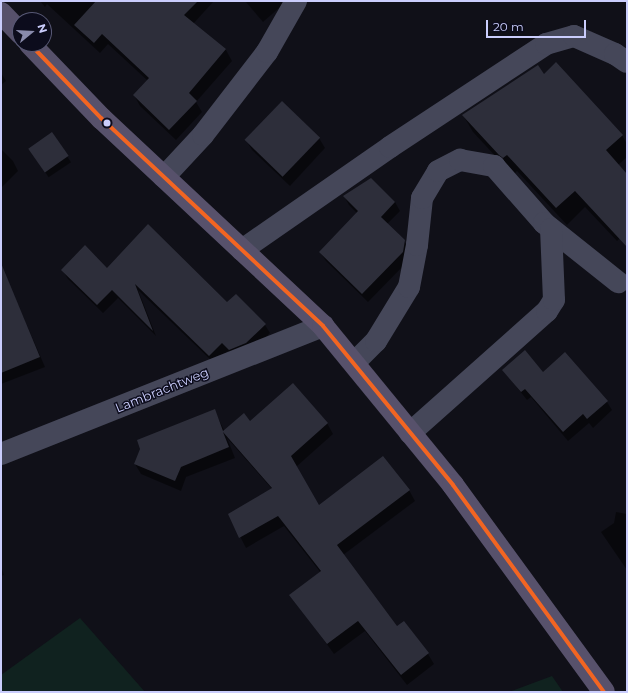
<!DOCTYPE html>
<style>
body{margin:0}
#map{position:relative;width:628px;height:693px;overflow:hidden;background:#101018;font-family:Montserrat,sans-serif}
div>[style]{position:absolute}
.green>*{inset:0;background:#10221f}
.shadow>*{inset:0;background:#0007;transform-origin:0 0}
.building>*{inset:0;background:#2d2e3a;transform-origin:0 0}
.minor>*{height:22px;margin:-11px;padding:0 11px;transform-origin:11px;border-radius:11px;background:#454759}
.major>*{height:22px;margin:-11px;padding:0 11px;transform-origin:11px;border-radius:11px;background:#57516b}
.bus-1>*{height:4px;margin:-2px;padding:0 2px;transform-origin:2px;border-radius:2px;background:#f26522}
.dots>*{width:11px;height:11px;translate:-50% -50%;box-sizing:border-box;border:2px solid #0c0c1c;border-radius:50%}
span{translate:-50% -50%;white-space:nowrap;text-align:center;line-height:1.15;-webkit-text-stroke:3px #0c0c1c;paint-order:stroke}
.street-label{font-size:13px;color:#cacdfc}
.frame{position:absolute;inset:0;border:2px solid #cacdfc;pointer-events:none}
.north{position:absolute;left:12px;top:12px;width:40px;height:40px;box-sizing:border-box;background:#0c0c1c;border:1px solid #585976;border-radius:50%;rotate:72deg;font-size:11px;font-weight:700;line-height:16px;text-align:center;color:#cacdfc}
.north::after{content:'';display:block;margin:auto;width:14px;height:18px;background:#898bac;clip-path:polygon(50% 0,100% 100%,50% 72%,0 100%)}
.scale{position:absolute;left:486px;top:20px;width:100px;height:18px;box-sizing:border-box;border:2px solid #cacdfc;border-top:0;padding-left:5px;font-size:12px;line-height:14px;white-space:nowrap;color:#cacdfc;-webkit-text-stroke:3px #0c0c1c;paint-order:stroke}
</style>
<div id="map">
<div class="green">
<i style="clip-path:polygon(80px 618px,145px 692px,1px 692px,1px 675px)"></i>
<i style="clip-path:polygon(552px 676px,563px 692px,509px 692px)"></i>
</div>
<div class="shadow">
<i style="clip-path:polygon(40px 1px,214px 1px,193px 24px,226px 50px,232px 61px,196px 102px,202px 112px,176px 140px,140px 106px,134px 95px,148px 81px,108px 44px,100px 53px,47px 4px,45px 7px)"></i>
<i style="clip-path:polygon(245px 1px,287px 1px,263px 22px)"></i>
<i style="clip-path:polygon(1px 73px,6px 81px,1px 85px)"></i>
<i style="clip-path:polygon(543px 75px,622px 135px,627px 144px,627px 157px,618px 165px,627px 176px,627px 231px,617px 241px,585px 207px,567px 225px,517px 171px,514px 174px,510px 172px,473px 132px,463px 115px)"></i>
<i style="left:52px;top:134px;width:34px;height:27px;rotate:56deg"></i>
<i style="clip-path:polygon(319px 138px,325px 148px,290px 186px,252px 150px,246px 140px)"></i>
<i style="clip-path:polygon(1px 149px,13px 161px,18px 171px,1px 188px)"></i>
<i style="clip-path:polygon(344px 196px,395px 202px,400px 211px,387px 224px,404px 241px,410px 250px,408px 261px,368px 302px,326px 261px,320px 252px,358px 214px,349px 205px)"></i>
<i style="clip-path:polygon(107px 270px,227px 304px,236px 295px,265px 325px,270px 333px,251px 352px,234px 358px,228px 351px,215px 364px,138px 290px,156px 336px,118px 298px,103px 313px,68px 279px,63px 271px)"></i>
<i style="clip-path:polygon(18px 305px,45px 367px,1px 384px,1px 312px)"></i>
<i style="clip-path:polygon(503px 370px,543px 373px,607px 402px,612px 410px,593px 428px,589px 423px,568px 441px,531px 397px,527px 400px)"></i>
<i style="clip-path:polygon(214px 410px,225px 432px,250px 423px,327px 423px,333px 434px,296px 467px,319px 506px,409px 490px,415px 501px,343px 555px,397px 628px,428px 654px,434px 664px,407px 685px,365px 631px,334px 654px,291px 595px,321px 573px,284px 526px,246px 548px,229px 515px,272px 489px,227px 438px,235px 458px,186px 477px,181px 491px,141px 474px,135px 464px)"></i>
<i style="clip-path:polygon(616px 512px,627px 514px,627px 570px,601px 532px,614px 523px)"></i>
<i style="clip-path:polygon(1px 566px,4px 575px,1px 576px)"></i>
</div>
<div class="building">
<i style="clip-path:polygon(96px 1px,198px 1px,184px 15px,226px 49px,189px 93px,197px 101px,169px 130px,133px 95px,149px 78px,102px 34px,94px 43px,74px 25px)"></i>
<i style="clip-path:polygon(556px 62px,623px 135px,606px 150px,627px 174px,627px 247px,575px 191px,556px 208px,507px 155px,503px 158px,499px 155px,462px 115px,538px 65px,544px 74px)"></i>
<i style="left:282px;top:101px;width:53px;height:54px;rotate:44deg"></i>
<i style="left:52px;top:132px;width:29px;height:29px;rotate:55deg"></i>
<i style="clip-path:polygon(371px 178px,395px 202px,381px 217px,405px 240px,403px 252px,362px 294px,319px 252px,358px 211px,343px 196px)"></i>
<i style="clip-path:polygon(148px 224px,227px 302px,236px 294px,266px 324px,246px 343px,229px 350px,222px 343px,209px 356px,135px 284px,153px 331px,112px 290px,97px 305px,61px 270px,85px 245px,107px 268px)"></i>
<i style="clip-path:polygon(1px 263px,40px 357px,1px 373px)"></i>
<i style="clip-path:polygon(525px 350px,543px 372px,565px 352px,608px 401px,587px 419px,583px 414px,563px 432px,525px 389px,521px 392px,502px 370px)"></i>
<i style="clip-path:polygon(293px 383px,328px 423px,291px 456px,319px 505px,383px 456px,410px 490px,337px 545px,397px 626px,404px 621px,429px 653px,401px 675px,358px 621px,327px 644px,289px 595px,321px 571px,278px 516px,239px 538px,228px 514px,272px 488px,223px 432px,229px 447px,181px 467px,175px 481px,134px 464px,140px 449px,137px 440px,215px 409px,223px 431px,244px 413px,250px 421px)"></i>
</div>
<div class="minor">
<i style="left:164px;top:177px;width:57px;rotate:-47.1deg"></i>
<i style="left:203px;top:135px;width:105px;rotate:-52.4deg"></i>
<i style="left:267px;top:52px;width:59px;rotate:-60.4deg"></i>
<i style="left:242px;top:250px;width:180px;rotate:-34.8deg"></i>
<i style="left:390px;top:147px;width:187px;rotate:-33.4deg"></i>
<i style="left:546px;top:44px;width:29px;rotate:-16deg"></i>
<i style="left:574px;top:36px;width:45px;rotate:23.7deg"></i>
<i style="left:615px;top:54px;width:14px;rotate:34deg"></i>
<i style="left:354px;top:363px;width:31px;rotate:-45deg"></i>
<i style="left:376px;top:341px;width:63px;rotate:-58.6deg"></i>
<i style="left:409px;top:287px;width:43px;rotate:-79.2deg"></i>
<i style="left:417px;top:245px;width:47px;rotate:-83.9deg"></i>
<i style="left:422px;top:198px;width:31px;rotate:-59deg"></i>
<i style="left:438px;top:171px;width:25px;rotate:-27deg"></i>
<i style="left:460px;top:160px;width:35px;rotate:10deg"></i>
<i style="left:494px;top:166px;width:76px;rotate:48.7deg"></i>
<i style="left:544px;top:223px;width:95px;rotate:38.6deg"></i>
<i style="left:410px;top:433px;width:183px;rotate:-41.7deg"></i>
<i style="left:547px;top:311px;width:13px;rotate:-58deg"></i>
<i style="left:554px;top:300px;width:71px;rotate:-92.4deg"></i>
<i style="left:1px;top:454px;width:347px;rotate:-21.7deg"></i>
</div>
<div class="major">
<i style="left:1px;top:13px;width:28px;rotate:46deg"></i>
<i style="left:30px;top:44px;width:103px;rotate:46.2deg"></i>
<i style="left:101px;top:118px;width:304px;rotate:43.1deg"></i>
<i style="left:323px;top:326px;width:205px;rotate:50.7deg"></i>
<i style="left:453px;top:485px;width:256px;rotate:53.9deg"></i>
</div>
<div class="bus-1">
<i style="left:30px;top:44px;width:103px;rotate:46.2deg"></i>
<i style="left:101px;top:118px;width:304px;rotate:43.1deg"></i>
<i style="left:323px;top:326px;width:205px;rotate:50.7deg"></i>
<i style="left:453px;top:485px;width:256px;rotate:53.9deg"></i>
</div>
<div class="dots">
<i style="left:107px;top:123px;background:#cacdfc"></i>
</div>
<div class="street-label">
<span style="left:162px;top:390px;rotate:-22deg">Lambrachtweg</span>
</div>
<div class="frame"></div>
<div class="north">N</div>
<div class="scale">20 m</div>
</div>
